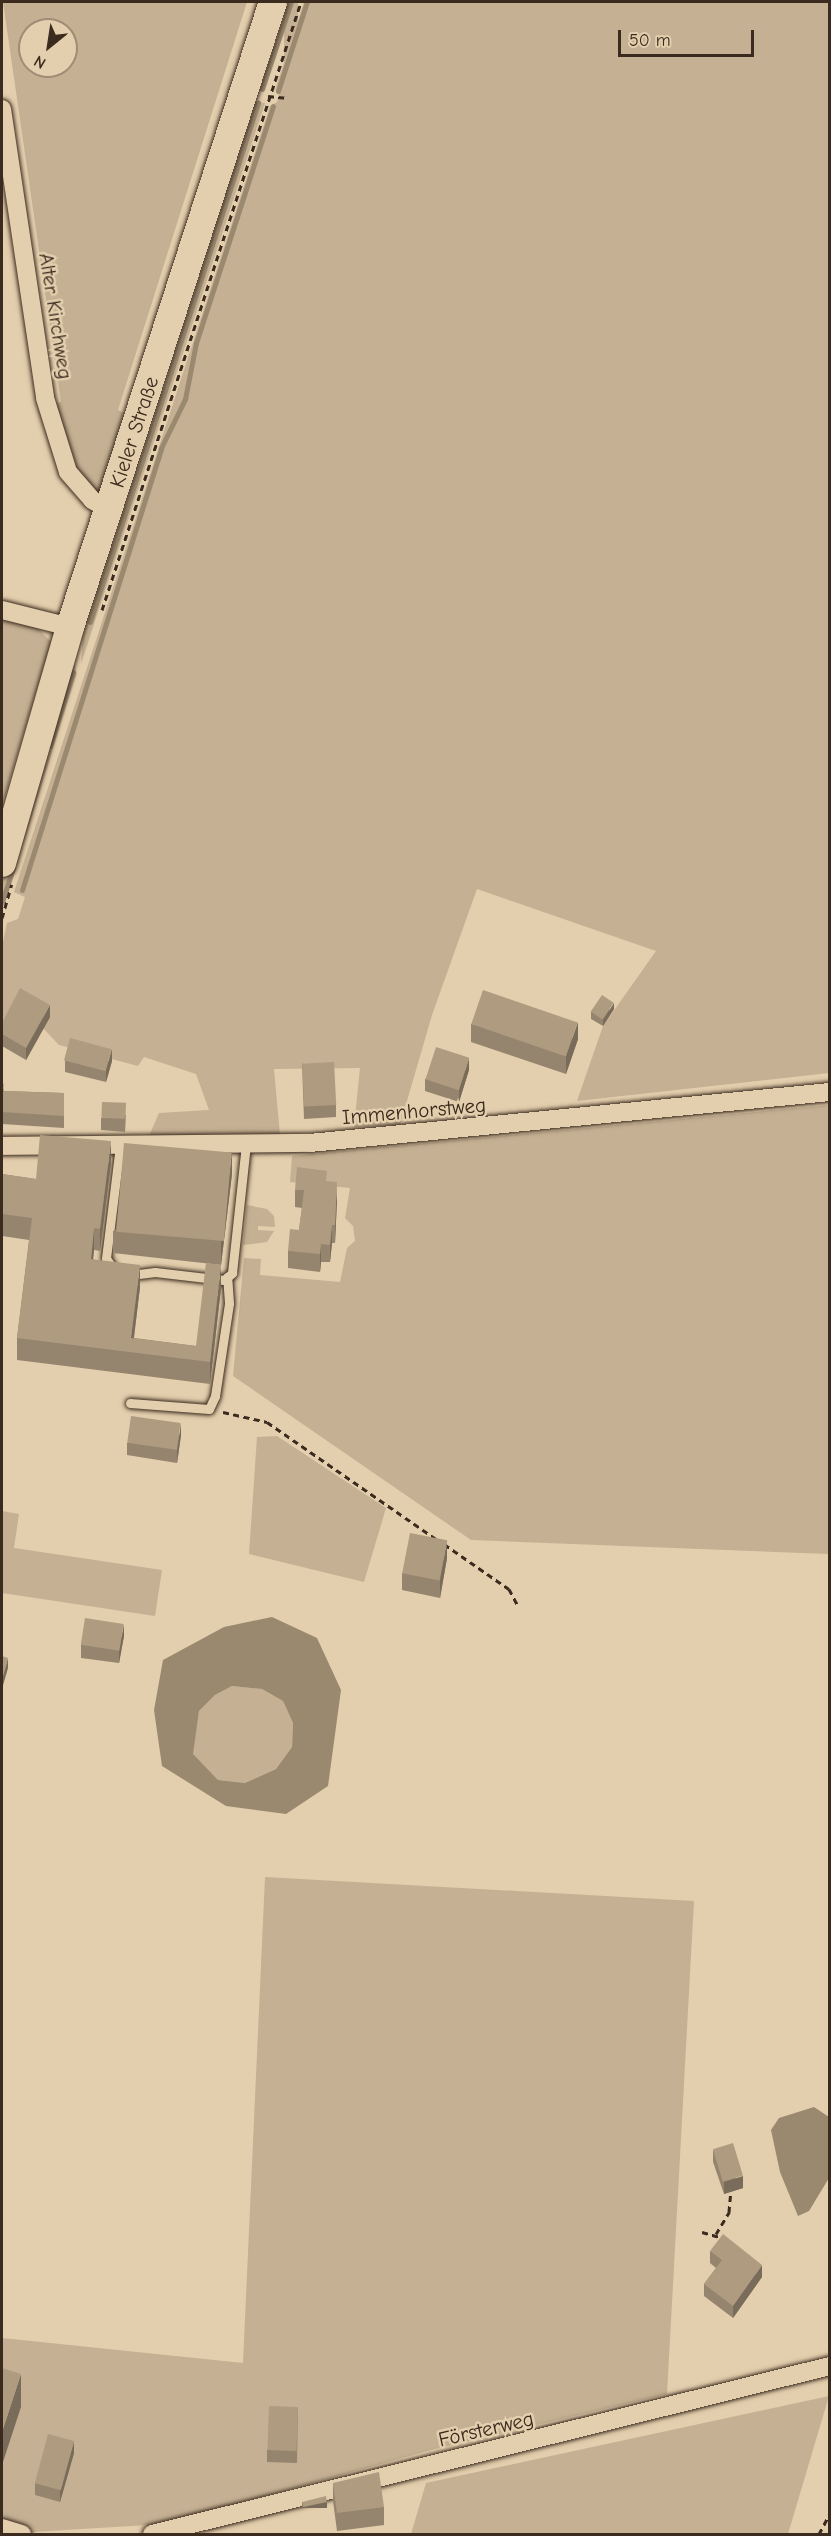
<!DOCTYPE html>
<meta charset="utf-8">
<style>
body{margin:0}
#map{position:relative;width:831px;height:2536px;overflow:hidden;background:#e3cead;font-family:"Comic Neue",sans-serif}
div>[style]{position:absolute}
.green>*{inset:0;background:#c5b093;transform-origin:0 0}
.water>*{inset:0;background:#9a886f}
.stream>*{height:5px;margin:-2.5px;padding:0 2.5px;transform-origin:2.5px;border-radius:2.5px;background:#9a886f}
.path>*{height:3px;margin-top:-1.5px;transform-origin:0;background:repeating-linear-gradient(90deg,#3b2a1e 0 6px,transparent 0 10.5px)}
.roads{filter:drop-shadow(0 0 2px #3b2a1e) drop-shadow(0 0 2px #3b2a1e)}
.lane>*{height:9px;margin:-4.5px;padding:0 4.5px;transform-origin:4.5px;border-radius:4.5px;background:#e3cead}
.street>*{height:18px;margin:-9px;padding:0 9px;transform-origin:9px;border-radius:9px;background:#e3cead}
.primary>*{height:28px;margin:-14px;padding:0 14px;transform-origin:14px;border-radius:14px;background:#e3cead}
.wall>*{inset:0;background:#96856e}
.shaded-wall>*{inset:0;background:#7a6c5a;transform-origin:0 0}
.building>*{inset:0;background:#af9b80;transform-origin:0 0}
span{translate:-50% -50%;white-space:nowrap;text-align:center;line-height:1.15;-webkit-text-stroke:5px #e3cead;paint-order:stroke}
.street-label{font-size:21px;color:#3b2a1e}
.frame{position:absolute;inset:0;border:3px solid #3b2a1e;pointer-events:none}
.north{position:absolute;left:18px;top:18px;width:60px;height:60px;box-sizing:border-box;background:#e3cead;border:2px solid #a08c74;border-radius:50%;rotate:210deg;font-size:16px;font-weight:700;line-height:24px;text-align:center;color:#3b2a1e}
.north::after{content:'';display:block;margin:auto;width:21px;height:27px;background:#3b2a1e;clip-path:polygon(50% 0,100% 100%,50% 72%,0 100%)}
.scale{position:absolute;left:618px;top:30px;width:136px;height:27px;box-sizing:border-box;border:3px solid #3b2a1e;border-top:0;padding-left:8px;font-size:18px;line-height:21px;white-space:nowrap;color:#3b2a1e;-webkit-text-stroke:4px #e3cead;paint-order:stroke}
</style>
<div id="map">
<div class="green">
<i style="clip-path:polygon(evenodd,3px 2px,247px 2px,118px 410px,127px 414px,102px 492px,97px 495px,74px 468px,53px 404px,61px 402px,3px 2px,30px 30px,66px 30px,66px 66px,30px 66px,30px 30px)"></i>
<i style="left:284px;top:2px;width:14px;height:90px"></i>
<i style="clip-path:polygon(304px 2px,829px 2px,829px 1073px,577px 1101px,603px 1026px,656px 951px,477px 889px,432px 1015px,400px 1125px,354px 1127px,360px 1068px,274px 1069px,280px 1135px,149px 1136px,159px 1113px,209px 1110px,196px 1074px,144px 1057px,138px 1066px,59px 1045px,43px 1028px,49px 1017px,2px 1035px,3px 942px,7px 923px,18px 919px,25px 897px,14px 892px,270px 106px,277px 102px,279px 93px,275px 90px)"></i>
<i style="clip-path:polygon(254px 102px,265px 103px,81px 664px,83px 630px)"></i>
<i style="clip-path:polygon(2px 615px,34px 624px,51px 642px,2px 805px)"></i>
<i style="clip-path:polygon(78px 645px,74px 664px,77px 674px,2px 910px,2px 883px,14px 838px)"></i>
<i style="clip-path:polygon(829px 1105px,829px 1554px,471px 1540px,233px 1376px,244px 1258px,261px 1259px,260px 1275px,340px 1282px,347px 1248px,355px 1241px,353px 1226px,345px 1218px,350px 1188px,290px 1182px,292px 1156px)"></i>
<i style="clip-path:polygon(247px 1205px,267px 1209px,274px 1216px,275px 1227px,258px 1226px,258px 1230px,274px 1231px,267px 1242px,243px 1245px)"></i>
<i style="clip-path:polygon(277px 1436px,386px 1508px,364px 1582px,249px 1554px,257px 1437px)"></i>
<i style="clip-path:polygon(2px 1511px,19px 1514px,14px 1548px,162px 1570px,155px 1616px,2px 1593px)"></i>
<i style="clip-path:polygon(232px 1686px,262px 1689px,283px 1701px,293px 1723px,292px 1747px,276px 1769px,245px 1783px,218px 1780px,192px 1754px,199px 1711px,215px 1695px)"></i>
<i style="clip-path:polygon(265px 1877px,694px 1901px,667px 2394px,435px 2449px,164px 2524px,33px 2532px,2px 2522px,2px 2338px,243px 2363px)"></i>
<i style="clip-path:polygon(829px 2396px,788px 2534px,411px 2534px,426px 2483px)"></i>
</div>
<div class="water">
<i style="clip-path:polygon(evenodd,272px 1617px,317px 1638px,341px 1690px,328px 1786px,286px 1814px,226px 1806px,162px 1766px,154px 1710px,163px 1660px,224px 1627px,272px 1617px,232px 1686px,262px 1689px,283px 1701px,293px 1723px,292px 1747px,276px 1769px,245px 1783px,218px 1780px,193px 1754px,199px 1711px,215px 1695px,232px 1686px)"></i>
<i style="clip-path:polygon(814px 2107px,829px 2117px,829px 2178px,809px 2211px,798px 2216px,780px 2172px,771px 2130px,779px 2118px)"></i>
</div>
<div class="stream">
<i style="left:262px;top:89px;width:92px;rotate:-71.6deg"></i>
<i style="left:278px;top:91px;width:94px;rotate:-72deg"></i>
<i style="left:90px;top:622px;width:546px;rotate:-72.06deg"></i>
<i style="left:50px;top:746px;width:77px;rotate:-72.7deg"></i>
<i style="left:22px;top:890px;width:463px;rotate:-72.5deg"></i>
<i style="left:161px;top:448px;width:55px;rotate:-63.9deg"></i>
<i style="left:185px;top:399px;width:57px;rotate:-78.9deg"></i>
<i style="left:196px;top:343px;width:249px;rotate:-72deg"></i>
<i style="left:2px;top:902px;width:35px;rotate:-72deg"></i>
</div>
<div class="path">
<i style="left:268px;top:96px;width:20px;rotate:6deg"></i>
<i style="left:102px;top:610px;width:640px;rotate:-71.88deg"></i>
<i style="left:2px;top:918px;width:35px;rotate:-74deg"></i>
<i style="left:223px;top:1412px;width:45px;rotate:12.8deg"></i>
<i style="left:267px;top:1422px;width:206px;rotate:34.7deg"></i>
<i style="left:444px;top:1544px;width:79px;rotate:34.7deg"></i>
<i style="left:509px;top:1589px;width:17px;rotate:62deg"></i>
<i style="left:702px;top:2232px;width:22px;rotate:16deg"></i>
<i style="left:716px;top:2234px;width:26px;rotate:-59deg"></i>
<i style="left:729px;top:2212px;width:21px;rotate:-85deg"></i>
<i style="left:819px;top:2534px;width:24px;rotate:-62deg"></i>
</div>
<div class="roads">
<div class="lane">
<i style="left:114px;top:1270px;width:14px;rotate:-124deg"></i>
<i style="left:106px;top:1258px;width:113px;rotate:-82.9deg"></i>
<i style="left:131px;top:1275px;width:24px;rotate:-7deg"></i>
<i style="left:155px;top:1272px;width:69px;rotate:6.6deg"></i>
<i style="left:224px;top:1280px;width:11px;rotate:-41deg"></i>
<i style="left:232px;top:1273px;width:130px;rotate:-83.8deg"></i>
<i style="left:130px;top:1403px;width:79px;rotate:4.3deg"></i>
<i style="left:209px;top:1409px;width:14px;rotate:-65deg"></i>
<i style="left:215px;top:1396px;width:94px;rotate:-81.4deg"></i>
<i style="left:229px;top:1303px;width:26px;rotate:-94deg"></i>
</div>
<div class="street">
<i style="left:2px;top:109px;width:292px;rotate:81.5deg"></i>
<i style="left:45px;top:398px;width:77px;rotate:72.7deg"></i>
<i style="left:68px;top:472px;width:37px;rotate:49deg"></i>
<i style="left:92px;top:500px;width:20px;rotate:30deg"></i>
<i style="left:2px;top:610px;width:70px;rotate:14deg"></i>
<i style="left:2px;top:1146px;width:308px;rotate:-0.6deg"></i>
<i style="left:310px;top:1143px;width:522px;rotate:-5.6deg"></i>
<i style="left:2px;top:2528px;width:21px;rotate:17deg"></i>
<i style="left:152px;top:2534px;width:699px;rotate:-13.92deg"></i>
</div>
<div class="primary">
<i style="left:2px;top:863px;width:246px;rotate:-73.9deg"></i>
<i style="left:70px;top:627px;width:657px;rotate:-72.01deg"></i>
</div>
</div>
<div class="wall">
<i style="clip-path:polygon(614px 1009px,603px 1026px,591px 1019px,591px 1012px)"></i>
<i style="clip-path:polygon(50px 1017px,26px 1060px,2px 1046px,2px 1023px)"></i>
<i style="clip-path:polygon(471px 1024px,578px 1039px,566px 1074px,471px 1042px)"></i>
<i style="clip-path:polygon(65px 1060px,112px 1061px,106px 1082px,65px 1072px)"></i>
<i style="clip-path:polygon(302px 1063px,336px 1105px,336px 1117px,304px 1119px)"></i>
<i style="clip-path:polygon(469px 1070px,459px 1102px,425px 1091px,425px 1079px)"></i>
<i style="clip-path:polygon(2px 1084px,4px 1091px,64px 1093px,64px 1128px,2px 1124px)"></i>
<i style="clip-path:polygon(126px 1115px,125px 1132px,101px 1130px,101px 1118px)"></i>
<i style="clip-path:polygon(111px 1163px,100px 1251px,94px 1250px,93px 1259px,140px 1287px,134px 1338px,196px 1346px,221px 1288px,210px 1384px,17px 1360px,17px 1338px,29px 1240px,2px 1236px,2px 1174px,36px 1179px)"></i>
<i style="clip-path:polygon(232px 1174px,221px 1265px,113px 1253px,113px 1231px)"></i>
<i style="clip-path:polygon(327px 1181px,337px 1200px,335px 1243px,332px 1243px,330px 1262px,321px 1262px,320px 1272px,288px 1268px,288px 1251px,299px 1230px,302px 1208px,295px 1207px,295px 1190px)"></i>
<i style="clip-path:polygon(181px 1435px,177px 1463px,127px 1455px,127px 1443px)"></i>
<i style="clip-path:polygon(447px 1558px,440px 1598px,402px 1590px,402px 1573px)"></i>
<i style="clip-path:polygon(124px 1636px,119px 1663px,81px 1658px,81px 1645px)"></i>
<i style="clip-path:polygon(713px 2150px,743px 2188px,724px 2194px,713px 2162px)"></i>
<i style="clip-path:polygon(710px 2251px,762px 2277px,733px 2318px,704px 2296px,704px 2284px,716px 2268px,710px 2263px)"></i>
<i style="clip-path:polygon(298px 2407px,297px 2463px,267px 2462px,267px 2450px)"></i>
<i style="clip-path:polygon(74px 2453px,60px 2502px,35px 2495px,35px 2483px)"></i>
<i style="clip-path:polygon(333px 2483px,384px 2507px,384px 2525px,337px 2531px,333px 2501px)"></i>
</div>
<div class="shaded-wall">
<i style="clip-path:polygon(614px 1003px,614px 1009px,603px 1026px,603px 1020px)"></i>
<i style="clip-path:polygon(50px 1005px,50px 1017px,26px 1060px,26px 1048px)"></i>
<i style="clip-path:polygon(578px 1022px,578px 1039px,566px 1074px,566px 1056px)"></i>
<i style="clip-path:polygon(112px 1049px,112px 1061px,106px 1082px,106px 1070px)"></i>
<i style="clip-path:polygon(469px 1058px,469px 1070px,459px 1102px,459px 1090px)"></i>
<i style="clip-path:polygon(111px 1141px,111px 1163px,100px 1251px,100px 1229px)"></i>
<i style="clip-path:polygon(232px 1152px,232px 1174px,221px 1265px,221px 1243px)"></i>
<i style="clip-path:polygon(337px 1182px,337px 1200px,335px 1243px,335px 1225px)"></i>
<i style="clip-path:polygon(332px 1225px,332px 1243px,330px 1262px,330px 1245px)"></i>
<i style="clip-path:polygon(94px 1228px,94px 1250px,91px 1281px,91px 1259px)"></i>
<i style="clip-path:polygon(321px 1244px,321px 1262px,320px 1272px,320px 1254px)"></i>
<i style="clip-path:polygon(140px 1265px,140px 1287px,132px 1352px,131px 1338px)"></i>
<i style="clip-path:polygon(221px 1265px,221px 1288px,210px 1384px,210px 1362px)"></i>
<i style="clip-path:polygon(181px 1423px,181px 1435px,177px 1463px,177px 1451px)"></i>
<i style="clip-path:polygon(447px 1540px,447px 1558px,440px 1598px,440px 1580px)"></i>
<i style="clip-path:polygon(124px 1624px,124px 1636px,119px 1663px,119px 1651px)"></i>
<i style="clip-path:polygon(8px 1658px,8px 1668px,2px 1689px,2px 1679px)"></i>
<i style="clip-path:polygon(743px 2176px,743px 2188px,724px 2194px,724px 2182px)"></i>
<i style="clip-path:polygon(762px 2265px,762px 2277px,733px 2318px,733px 2306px)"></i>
<i style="clip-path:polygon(21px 2374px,21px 2407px,2px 2465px,2px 2432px)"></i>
<i style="clip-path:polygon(74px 2441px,74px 2453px,60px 2502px,60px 2490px)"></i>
<i style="left:327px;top:2502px;width:6px;height:25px;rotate:90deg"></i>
</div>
<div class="building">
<i style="clip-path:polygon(20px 988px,50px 1005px,26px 1048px,2px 1034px,2px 1023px)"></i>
<i style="left:483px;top:990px;width:100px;height:36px;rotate:19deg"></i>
<i style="left:602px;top:995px;width:14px;height:20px;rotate:34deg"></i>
<i style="left:70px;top:1038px;width:43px;height:23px;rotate:15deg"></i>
<i style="left:436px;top:1047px;width:35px;height:34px;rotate:18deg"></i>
<i style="left:334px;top:1062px;width:43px;height:32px;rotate:87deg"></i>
<i style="clip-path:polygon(2px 1084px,4px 1084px,3px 1091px,64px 1093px,64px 1116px,2px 1112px)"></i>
<i style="left:102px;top:1102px;width:24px;height:16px;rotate:2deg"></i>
<i style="clip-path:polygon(40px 1135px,111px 1141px,100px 1229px,94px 1228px,91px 1259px,140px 1265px,131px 1338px,196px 1346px,206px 1263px,221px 1265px,210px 1362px,17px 1338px,32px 1218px,2px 1214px,2px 1174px,36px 1179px)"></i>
<i style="left:124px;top:1143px;width:108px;height:89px;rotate:5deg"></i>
<i style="clip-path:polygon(297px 1167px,327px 1171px,326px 1181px,337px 1182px,335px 1225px,332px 1225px,330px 1245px,321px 1244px,320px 1254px,288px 1251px,290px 1229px,299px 1230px,304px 1190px,295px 1190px)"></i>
<i style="left:131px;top:1416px;width:50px;height:27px;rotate:8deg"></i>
<i style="left:410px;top:1533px;width:38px;height:41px;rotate:11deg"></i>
<i style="left:85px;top:1618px;width:39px;height:27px;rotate:9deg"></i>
<i style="clip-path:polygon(2px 1656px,8px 1658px,2px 1679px)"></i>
<i style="left:733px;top:2143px;width:34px;height:21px;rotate:73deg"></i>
<i style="clip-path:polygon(723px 2234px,762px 2265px,733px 2306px,704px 2284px,722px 2260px,710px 2251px)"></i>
<i style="clip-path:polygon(2px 2368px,21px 2374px,2px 2432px)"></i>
<i style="left:269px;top:2406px;width:29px;height:44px;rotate:2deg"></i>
<i style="left:48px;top:2434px;width:27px;height:51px;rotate:15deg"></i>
<i style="clip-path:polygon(379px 2472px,384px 2507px,337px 2513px,333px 2483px)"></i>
<i style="clip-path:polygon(326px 2496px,327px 2502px,303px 2507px,302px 2502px)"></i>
</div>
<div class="street-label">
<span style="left:56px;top:316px;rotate:81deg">Alter Kirchweg</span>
<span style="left:134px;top:432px;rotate:-72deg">Kieler Straße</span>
<span style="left:414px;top:1111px;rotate:-5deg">Immenhorstweg</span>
<span style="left:486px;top:2429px;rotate:-13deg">Försterweg</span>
</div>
<div class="frame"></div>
<div class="north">N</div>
<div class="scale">50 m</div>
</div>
